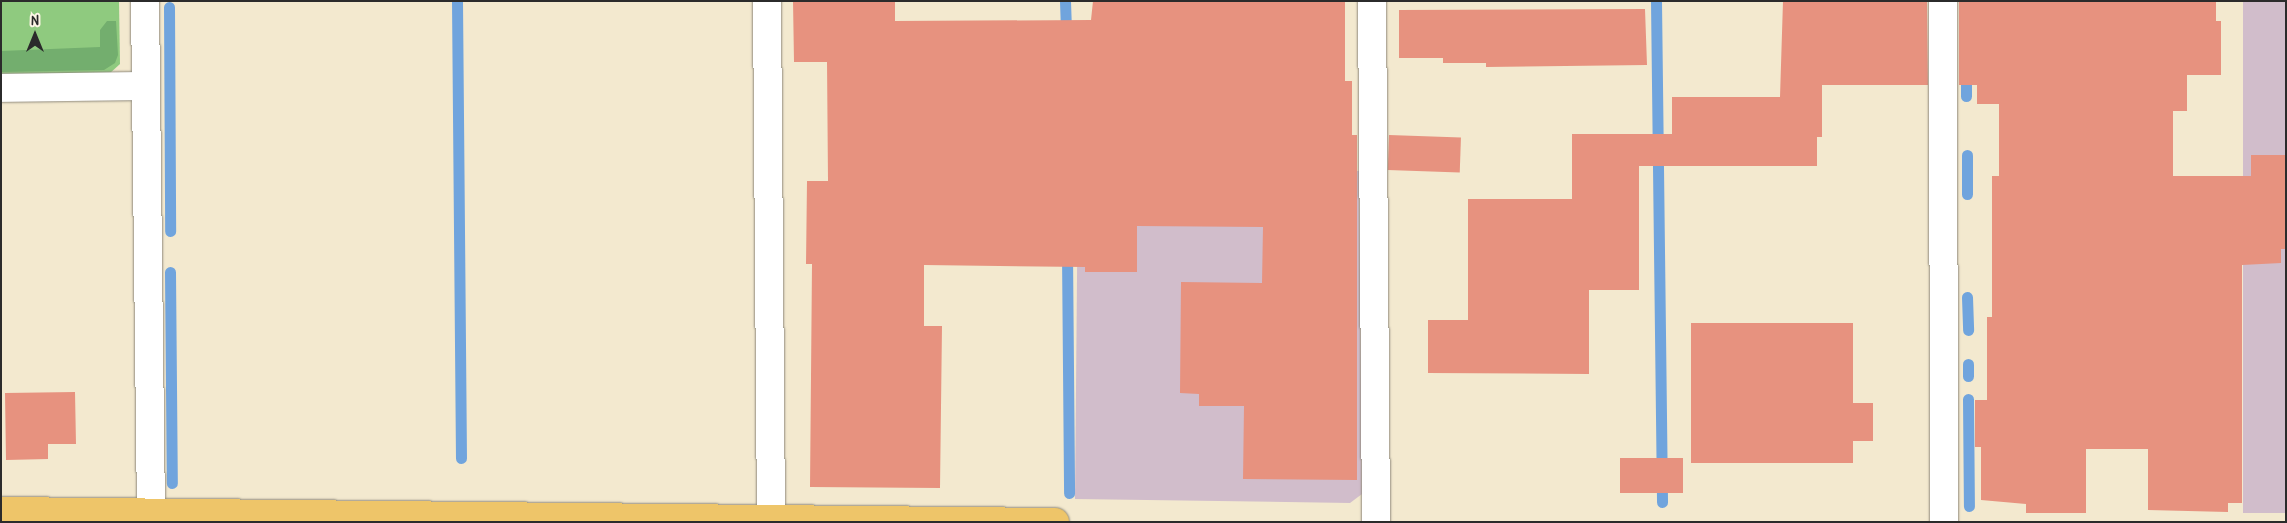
<!DOCTYPE html>
<style>
body{margin:0}
#map{position:relative;width:2287px;height:523px;overflow:hidden;background:#f3e9cf;font-family:"Patrick Hand",sans-serif}
div>[style]{position:absolute}
.industrial>*{inset:0;background:#d1bdcb;transform-origin:0 0}
.green>*{inset:0;background:#8fca7f}
.forest>*{inset:0;background:#73ae6e}
.stream>*{height:11px;margin:-5.5px;padding:0 5.5px;transform-origin:5.5px;border-radius:5.5px;background:#70a4dd}
.building>*{inset:0;background:#e7927f;transform-origin:0 0}
.roads{filter:drop-shadow(0 0 1px #8f8a7d) drop-shadow(0 0 1px #8f8a7d)}
.minor>*{height:28px;margin:-14px;padding:0 14px;transform-origin:14px;border-radius:14px;background:#fff}
.primary>*{height:28px;margin:-14px;padding:0 14px;transform-origin:14px;border-radius:14px;background:#eec569}
span{translate:-50% -50%;white-space:nowrap;text-align:center;line-height:1.15;-webkit-text-stroke:4.5px #fcf5e5;paint-order:stroke}
.frame{position:absolute;inset:0;border:2px solid #2b2b2b;pointer-events:none}
.north{position:absolute;left:10px;top:10px;width:50px;height:50px;-webkit-text-stroke:4px #fcf5e5;paint-order:stroke;rotate:0deg;font-size:14px;font-weight:700;line-height:20px;text-align:center;color:#2b2b2b}
.north::after{content:'';display:block;margin:auto;width:18px;height:22px;background:#2b2b2b;clip-path:polygon(50% 0,100% 100%,50% 72%,0 100%)}
</style>
<div id="map">
<div class="industrial">
<i style="left:2243px;top:1px;width:43px;height:512px"></i>
<i style="clip-path:polygon(1078px 169px,1359px 171px,1362px 494px,1350px 503px,1075px 499px)"></i>
</div>
<div class="green">
<i style="clip-path:polygon(1px 1px,119px 1px,120px 64px,109px 74px,1px 76px)"></i>
</div>
<div class="forest">
<i style="clip-path:polygon(107px 21px,116px 21px,118px 55px,115px 63px,104px 70px,1px 72px,1px 51px,100px 47px,100px 30px)"></i>
</div>
<div class="stream">
<i style="left:457px;top:1px;width:457px;rotate:89.5deg"></i>
<i style="left:1065px;top:1px;width:33px;rotate:88deg"></i>
<i style="left:1656px;top:1px;width:501px;rotate:89.31deg"></i>
<i style="left:169px;top:7px;width:224px;rotate:89.7deg"></i>
<i style="left:1966px;top:72px;width:24px;rotate:90deg"></i>
<i style="left:1967px;top:155px;width:39px;rotate:90deg"></i>
<i style="left:1067px;top:253px;width:240px;rotate:89.5deg"></i>
<i style="left:170px;top:272px;width:211px;rotate:89.5deg"></i>
<i style="left:1967px;top:297px;width:33px;rotate:88deg"></i>
<i style="left:1968px;top:364px;width:12px;rotate:90deg"></i>
<i style="left:1968px;top:399px;width:107px;rotate:89.5deg"></i>
</div>
<div class="building">
<i style="clip-path:polygon(793px 1px,895px 1px,895px 21px,1091px 20px,1093px 1px,1345px 1px,1345px 81px,1352px 81px,1352px 135px,1357px 135px,1357px 480px,1243px 479px,1244px 406px,1199px 406px,1199px 394px,1180px 393px,1181px 282px,1262px 283px,1263px 227px,1137px 226px,1137px 272px,1085px 272px,1085px 267px,924px 265px,924px 326px,942px 326px,940px 488px,810px 487px,812px 264px,806px 264px,807px 181px,828px 181px,827px 62px,794px 62px)"></i>
<i style="clip-path:polygon(1783px 1px,1927px 1px,1928px 85px,1822px 85px,1822px 137px,1817px 137px,1817px 166px,1639px 166px,1639px 290px,1589px 290px,1589px 374px,1428px 373px,1428px 320px,1468px 320px,1468px 199px,1572px 199px,1572px 134px,1672px 134px,1672px 97px,1780px 97px)"></i>
<i style="clip-path:polygon(1959px 1px,2216px 1px,2216px 21px,2221px 21px,2221px 75px,2187px 75px,2187px 111px,2173px 111px,2173px 176px,2251px 176px,2251px 155px,2286px 155px,2286px 249px,2281px 249px,2281px 263px,2242px 265px,2242px 503px,2228px 503px,2228px 512px,2148px 510px,2148px 449px,2086px 449px,2086px 513px,2026px 513px,2026px 504px,1981px 500px,1981px 447px,1975px 447px,1975px 400px,1987px 400px,1987px 317px,1992px 317px,1992px 176px,1999px 176px,1999px 104px,1977px 104px,1977px 85px,1959px 85px)"></i>
<i style="clip-path:polygon(1645px 9px,1647px 65px,1486px 67px,1486px 63px,1443px 63px,1443px 58px,1399px 58px,1399px 10px)"></i>
<i style="left:1389px;top:135px;width:72px;height:35px;rotate:2deg"></i>
<i style="clip-path:polygon(1691px 323px,1853px 323px,1853px 403px,1873px 403px,1873px 441px,1853px 441px,1853px 463px,1691px 463px)"></i>
<i style="clip-path:polygon(75px 392px,76px 444px,48px 444px,48px 459px,6px 460px,5px 393px)"></i>
<i style="left:1620px;top:458px;width:63px;height:35px"></i>
</div>
<div class="roads">
<div class="minor">
<i style="left:145px;top:1px;width:512px;rotate:89.33deg"></i>
<i style="left:767px;top:1px;width:521px;rotate:89.56deg"></i>
<i style="left:1372px;top:1px;width:521px;rotate:89.56deg"></i>
<i style="left:1943px;top:1px;width:521px;rotate:89.89deg"></i>
<i style="left:1px;top:88px;width:145px;rotate:-0.8deg"></i>
</div>
<div class="primary">
<i style="left:1px;top:511px;width:1054px;rotate:0.6deg"></i>
</div>
</div>
<div class="frame"></div>
<div class="north">N</div>
</div>
